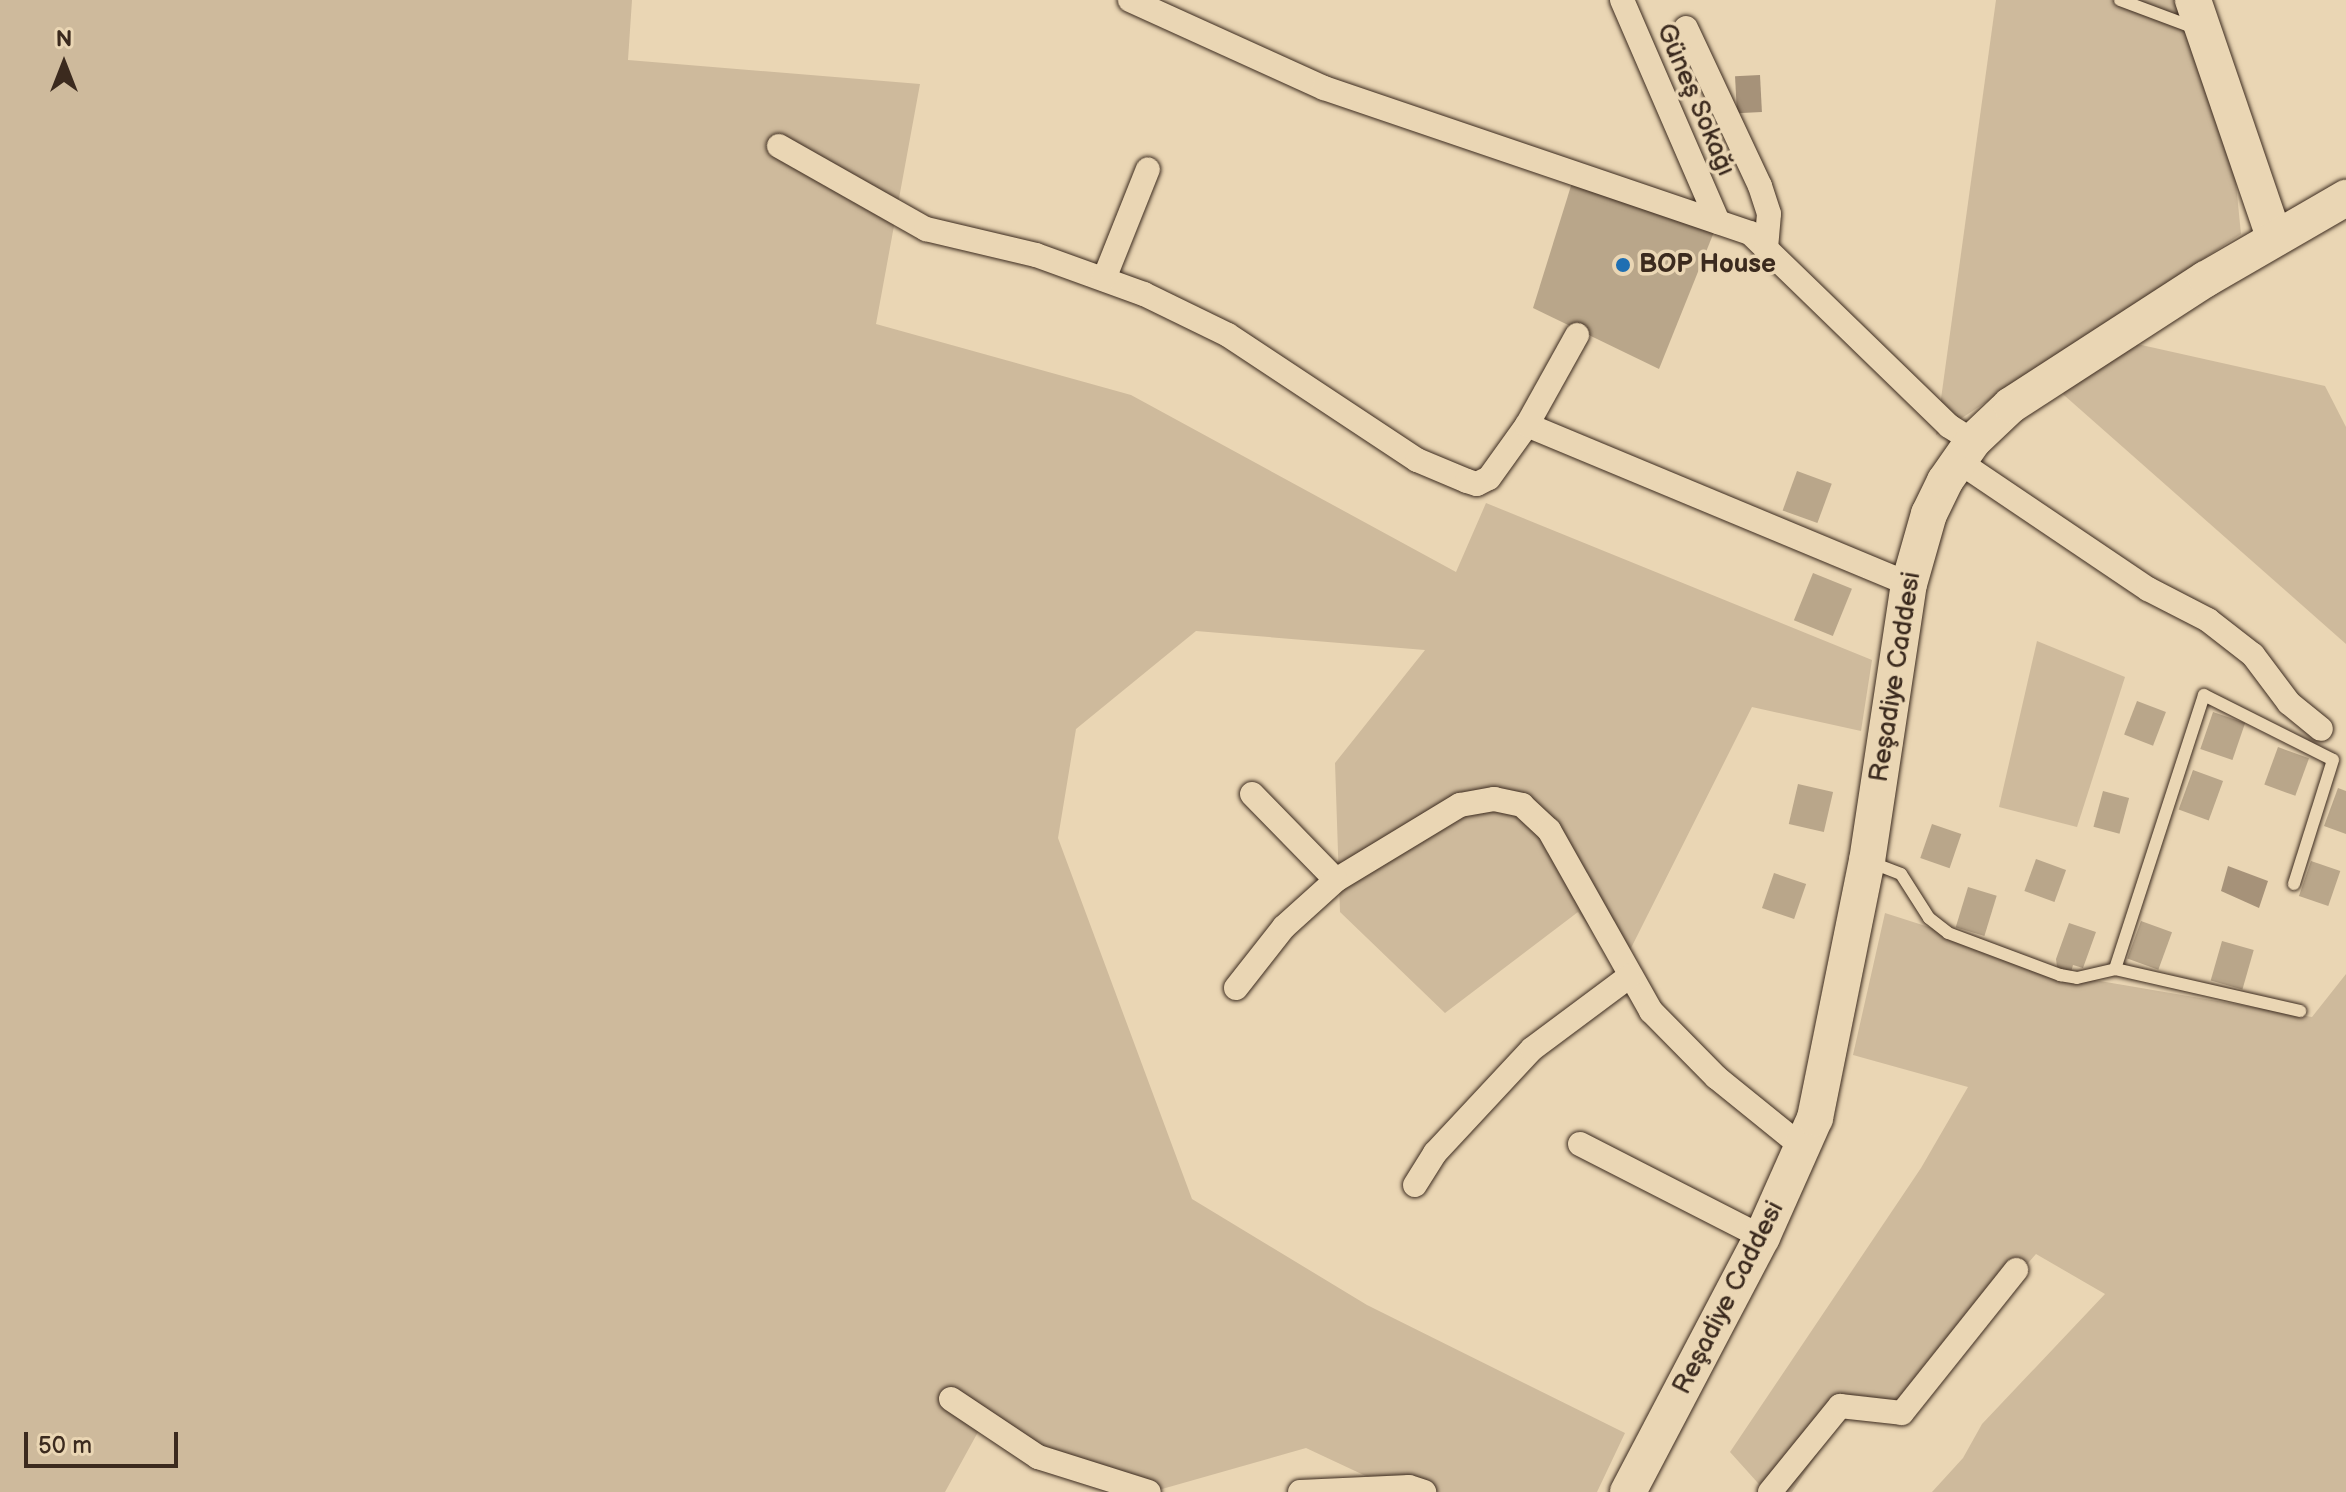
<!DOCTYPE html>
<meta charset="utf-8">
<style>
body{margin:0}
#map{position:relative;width:2346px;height:1492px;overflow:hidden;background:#ead6b4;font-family:"Balsamiq Sans",sans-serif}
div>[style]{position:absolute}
.green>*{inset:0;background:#ceba9c}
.water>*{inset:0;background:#a69279;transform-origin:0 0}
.building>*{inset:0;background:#b9a68a;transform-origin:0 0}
.roads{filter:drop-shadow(0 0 2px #3b2a1e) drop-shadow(0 0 2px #3b2a1e)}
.lane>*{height:12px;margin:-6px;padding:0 6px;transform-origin:6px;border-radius:6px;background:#ead6b4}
.street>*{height:24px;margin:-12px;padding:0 12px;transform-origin:12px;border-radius:12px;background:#ead6b4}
.secondary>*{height:36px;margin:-18px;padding:0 18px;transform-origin:18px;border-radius:18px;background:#ead6b4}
.dots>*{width:22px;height:22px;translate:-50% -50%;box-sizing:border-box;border:4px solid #ead6b4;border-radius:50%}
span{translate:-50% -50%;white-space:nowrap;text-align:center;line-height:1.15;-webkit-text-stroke:7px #ead6b4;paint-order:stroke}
.street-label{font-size:26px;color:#3b2a1e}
.poi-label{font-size:26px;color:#3b2a1e;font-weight:700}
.left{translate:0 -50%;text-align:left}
.north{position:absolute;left:24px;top:24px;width:80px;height:80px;-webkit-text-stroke:6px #ead6b4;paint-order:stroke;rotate:0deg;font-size:22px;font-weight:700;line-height:32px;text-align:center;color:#3b2a1e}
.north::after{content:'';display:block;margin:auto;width:28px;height:36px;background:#3b2a1e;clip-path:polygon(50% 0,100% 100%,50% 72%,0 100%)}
.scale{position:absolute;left:24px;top:1432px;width:154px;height:36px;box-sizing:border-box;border:4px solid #3b2a1e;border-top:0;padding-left:10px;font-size:24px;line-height:28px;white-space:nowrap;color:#3b2a1e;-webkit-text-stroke:6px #ead6b4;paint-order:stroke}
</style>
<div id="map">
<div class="green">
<i style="clip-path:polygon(0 0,632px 0,628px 60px,920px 84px,876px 324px,1131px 395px,1456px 572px,1486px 503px,1872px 660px,1861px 731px,1752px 707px,1621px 968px,1578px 912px,1445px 1013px,1340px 912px,1335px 763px,1425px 650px,1196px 631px,1076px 729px,1058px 838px,1192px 1199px,1367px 1305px,1625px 1433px,1597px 1492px,1400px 1492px,1306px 1448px,1162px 1489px,978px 1432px,945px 1492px,0 1492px)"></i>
<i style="clip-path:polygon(1996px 0,2174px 0,2213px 79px,2234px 164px,2241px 234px,1936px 435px)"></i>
<i style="clip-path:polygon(2128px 342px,2325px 386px,2346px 427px,2346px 644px,2048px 381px)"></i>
<i style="clip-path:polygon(2037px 641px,2125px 677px,2077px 827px,1999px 807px)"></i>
<i style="clip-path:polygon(1885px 913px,2094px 980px,2312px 1017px,2346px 974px,2346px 1492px,1932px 1492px,1963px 1458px,1982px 1424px,2105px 1294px,2036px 1254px,1906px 1403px,1857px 1395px,1792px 1492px,1766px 1492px,1730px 1452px,1921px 1168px,1968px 1087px,1853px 1055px)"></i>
</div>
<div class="water">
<i style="left:1760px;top:75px;width:37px;height:25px;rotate:87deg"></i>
<i style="clip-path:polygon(2228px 866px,2268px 881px,2259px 908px,2221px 891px)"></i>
</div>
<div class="building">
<i style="clip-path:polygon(1575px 173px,1718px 222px,1659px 369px,1533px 308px)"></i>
<i style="left:1797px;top:471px;width:37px;height:42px;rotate:20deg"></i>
<i style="left:1813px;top:573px;width:42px;height:51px;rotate:22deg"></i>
<i style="left:2137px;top:701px;width:31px;height:36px;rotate:21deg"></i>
<i style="left:2213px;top:712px;width:34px;height:39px;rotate:19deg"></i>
<i style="left:2278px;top:747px;width:33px;height:40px;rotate:20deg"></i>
<i style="left:2193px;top:770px;width:32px;height:42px;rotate:20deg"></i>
<i style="left:1798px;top:784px;width:36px;height:41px;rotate:13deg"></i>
<i style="clip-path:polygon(2338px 788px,2346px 791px,2346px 834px,2324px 826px)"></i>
<i style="left:2103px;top:791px;width:27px;height:37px;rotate:15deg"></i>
<i style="left:1932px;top:824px;width:31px;height:36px;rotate:19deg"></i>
<i style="left:2036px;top:859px;width:32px;height:34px;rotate:20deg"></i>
<i style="left:2311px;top:861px;width:31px;height:37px;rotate:19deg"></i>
<i style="left:1774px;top:873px;width:34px;height:37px;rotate:19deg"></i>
<i style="left:1968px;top:887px;width:30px;height:42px;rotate:17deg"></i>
<i style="left:2141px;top:921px;width:33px;height:40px;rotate:20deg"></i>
<i style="clip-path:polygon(2069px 923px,2096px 932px,2083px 968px,2073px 965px,2071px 972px,2057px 967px,2056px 959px)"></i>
<i style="left:2222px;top:941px;width:33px;height:41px;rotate:16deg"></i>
</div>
<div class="roads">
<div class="lane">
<i style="left:2120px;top:0;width:80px;rotate:20.5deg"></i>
<i style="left:1870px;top:862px;width:33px;rotate:21deg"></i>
<i style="left:1901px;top:874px;width:52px;rotate:57.5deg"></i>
<i style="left:1929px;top:918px;width:24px;rotate:38deg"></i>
<i style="left:1948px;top:933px;width:120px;rotate:20.6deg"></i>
<i style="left:2060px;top:975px;width:17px;rotate:10deg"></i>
<i style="left:2077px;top:978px;width:39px;rotate:-13deg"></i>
<i style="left:2115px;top:969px;width:190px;rotate:12.8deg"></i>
<i style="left:2115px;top:969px;width:288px;rotate:-72deg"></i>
<i style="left:2204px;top:695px;width:144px;rotate:26.7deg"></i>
<i style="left:2333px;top:760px;width:130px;rotate:107.5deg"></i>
</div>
<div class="street">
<i style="left:1130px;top:0;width:213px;rotate:24.4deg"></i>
<i style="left:1324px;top:88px;width:450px;rotate:18.8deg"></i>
<i style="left:1750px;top:233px;width:277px;rotate:44.1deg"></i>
<i style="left:1949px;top:426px;width:28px;rotate:32deg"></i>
<i style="left:1622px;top:0;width:242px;rotate:66.6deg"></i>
<i style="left:1686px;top:28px;width:174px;rotate:64.9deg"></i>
<i style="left:1760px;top:186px;width:29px;rotate:72deg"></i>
<i style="left:1769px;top:214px;width:35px;rotate:95deg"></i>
<i style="left:779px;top:146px;width:169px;rotate:29.5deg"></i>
<i style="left:926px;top:229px;width:113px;rotate:13.3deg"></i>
<i style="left:1036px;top:255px;width:115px;rotate:19.9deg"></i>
<i style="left:1144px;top:294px;width:93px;rotate:26deg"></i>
<i style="left:1228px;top:335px;width:227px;rotate:33.5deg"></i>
<i style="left:1417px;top:460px;width:54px;rotate:22.8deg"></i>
<i style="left:1467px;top:481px;width:10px;rotate:17deg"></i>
<i style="left:1477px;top:484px;width:13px;rotate:-27deg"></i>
<i style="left:1489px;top:478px;width:65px;rotate:-54.4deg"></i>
<i style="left:1527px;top:425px;width:414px;rotate:22.6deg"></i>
<i style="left:1104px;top:279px;width:118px;rotate:-68.2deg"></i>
<i style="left:1527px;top:425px;width:103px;rotate:-60.9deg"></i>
<i style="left:1958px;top:461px;width:229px;rotate:34deg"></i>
<i style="left:2148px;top:589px;width:68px;rotate:27.3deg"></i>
<i style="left:2208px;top:620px;width:57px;rotate:37.9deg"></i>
<i style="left:2253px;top:655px;width:60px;rotate:53.1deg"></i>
<i style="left:2289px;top:703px;width:41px;rotate:39.1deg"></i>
<i style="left:1252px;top:794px;width:120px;rotate:45.7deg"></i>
<i style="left:1336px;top:880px;width:145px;rotate:-31.2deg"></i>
<i style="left:1460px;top:805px;width:35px;rotate:-10deg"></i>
<i style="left:1494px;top:799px;width:29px;rotate:12deg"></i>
<i style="left:1522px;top:805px;width:37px;rotate:43deg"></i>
<i style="left:1549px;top:830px;width:208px;rotate:60.6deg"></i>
<i style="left:1651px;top:1011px;width:93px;rotate:45.4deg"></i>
<i style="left:1716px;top:1077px;width:114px;rotate:39deg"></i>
<i style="left:1236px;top:988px;width:78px;rotate:-51.8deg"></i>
<i style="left:1284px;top:927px;width:70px;rotate:-42.1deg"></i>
<i style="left:1580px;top:1144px;width:204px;rotate:27.1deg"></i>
<i style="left:1415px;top:1185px;width:38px;rotate:-58deg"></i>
<i style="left:1435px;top:1153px;width:142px;rotate:-47deg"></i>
<i style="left:1532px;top:1049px;width:122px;rotate:-36.7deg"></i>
<i style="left:951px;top:1399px;width:105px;rotate:33.7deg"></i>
<i style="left:1038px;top:1457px;width:116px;rotate:17.5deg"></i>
<i style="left:1300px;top:1492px;width:109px;rotate:-2.6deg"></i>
<i style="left:1409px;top:1487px;width:16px;rotate:18deg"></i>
<i style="left:1770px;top:1492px;width:111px;rotate:-50.9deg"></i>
<i style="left:1840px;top:1406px;width:62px;rotate:6.4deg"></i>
<i style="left:1902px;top:1413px;width:183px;rotate:-51.4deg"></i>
</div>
<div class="secondary">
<i style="left:2193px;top:0;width:250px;rotate:71.1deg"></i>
<i style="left:1628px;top:1492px;width:288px;rotate:-62.3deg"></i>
<i style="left:1762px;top:1237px;width:130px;rotate:-66deg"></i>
<i style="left:1815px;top:1118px;width:262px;rotate:-78.6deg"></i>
<i style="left:1867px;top:861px;width:280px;rotate:-81.4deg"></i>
<i style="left:1909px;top:584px;width:73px;rotate:-74.1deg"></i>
<i style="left:1929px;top:514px;width:37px;rotate:-64deg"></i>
<i style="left:1945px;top:481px;width:49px;rotate:-55deg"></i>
<i style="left:1973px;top:441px;width:52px;rotate:-43.5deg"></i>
<i style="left:2011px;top:405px;width:232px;rotate:-32.9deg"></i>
<i style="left:2206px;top:279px;width:162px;rotate:-30.1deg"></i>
</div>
</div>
<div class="dots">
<i style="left:1623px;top:265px;background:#1f6fb2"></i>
</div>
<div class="street-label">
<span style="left:1695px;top:100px;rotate:67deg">Güneş Sokağı</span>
<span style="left:1896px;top:677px;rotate:-81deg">Reşadiye Caddesi</span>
<span style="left:1729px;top:1298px;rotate:-63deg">Reşadiye Caddesi</span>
</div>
<div class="poi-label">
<span class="left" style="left:1639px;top:265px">BOP House</span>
</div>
<div class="north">N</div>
<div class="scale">50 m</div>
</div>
